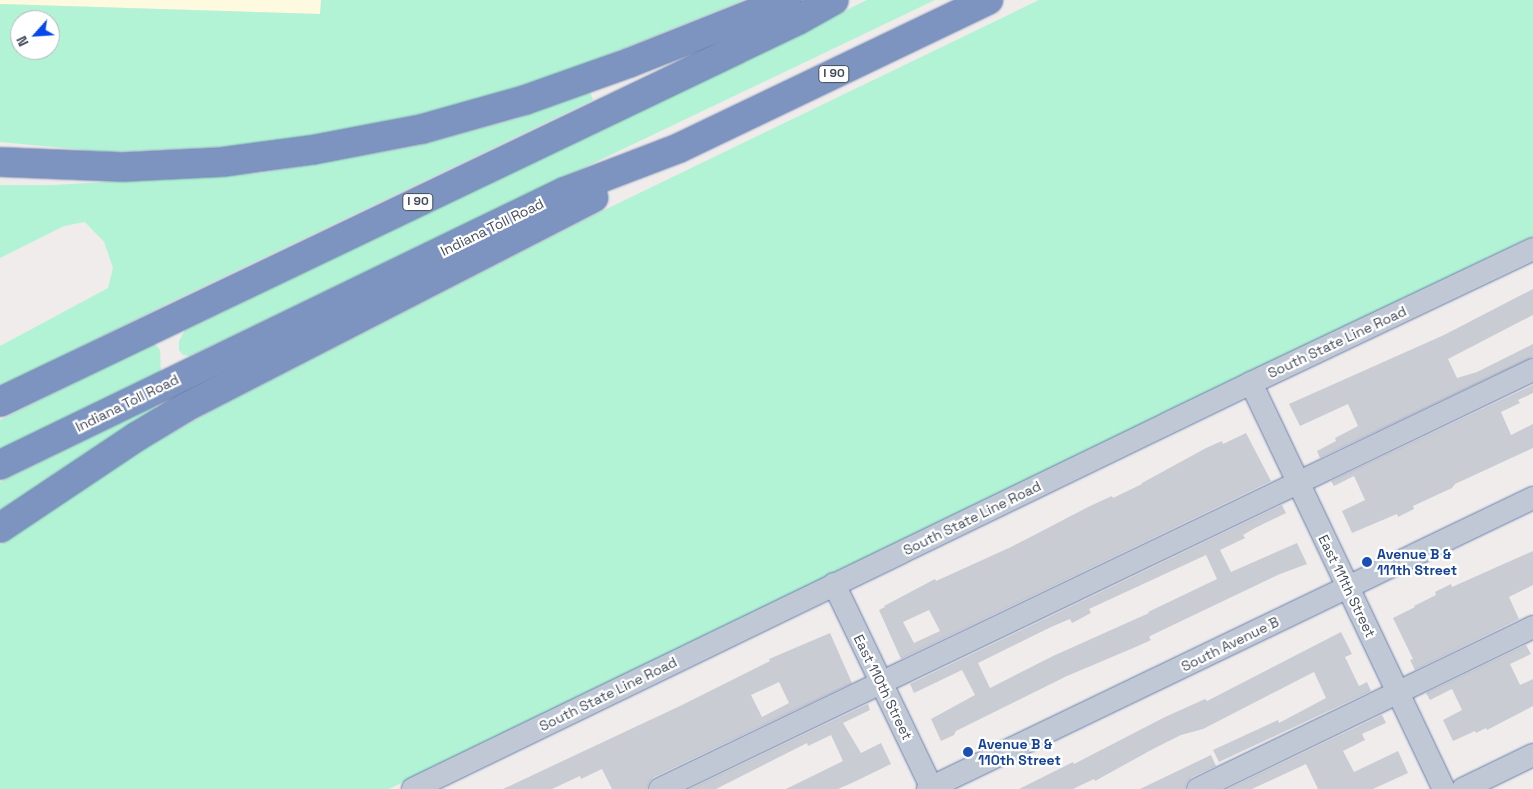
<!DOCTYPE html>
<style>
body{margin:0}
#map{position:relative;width:1533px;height:789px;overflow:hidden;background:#efeceb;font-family:"Space Grotesk",sans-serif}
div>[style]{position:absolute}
.commercial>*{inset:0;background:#fefae0}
.green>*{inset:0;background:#b3f3d5}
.building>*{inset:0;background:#caccd4}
.roads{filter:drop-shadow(0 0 1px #687fad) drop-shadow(0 0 1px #687fad)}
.minor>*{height:22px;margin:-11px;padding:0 11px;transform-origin:11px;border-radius:11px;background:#c0c8d5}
.highway>*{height:28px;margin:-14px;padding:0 14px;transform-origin:14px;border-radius:14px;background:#7d94c1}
.dots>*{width:14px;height:14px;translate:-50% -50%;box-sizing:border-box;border:2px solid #fff;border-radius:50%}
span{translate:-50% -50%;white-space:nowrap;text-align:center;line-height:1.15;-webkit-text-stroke:4.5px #fff;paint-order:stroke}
.shield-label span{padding:1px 4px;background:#fff;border:1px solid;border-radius:4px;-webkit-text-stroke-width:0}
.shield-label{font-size:12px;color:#424b5b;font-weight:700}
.street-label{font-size:14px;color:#424b5b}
.transit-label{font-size:14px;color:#164399;font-weight:700}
.left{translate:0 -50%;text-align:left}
.north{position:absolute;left:10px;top:10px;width:50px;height:50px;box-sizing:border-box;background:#fff;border:1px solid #b3b7bd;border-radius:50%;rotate:244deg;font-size:14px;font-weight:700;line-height:20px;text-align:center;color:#424b5b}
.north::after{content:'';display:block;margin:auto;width:18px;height:22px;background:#0648ee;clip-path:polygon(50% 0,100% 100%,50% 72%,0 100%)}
</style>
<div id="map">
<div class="commercial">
<i style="clip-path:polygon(0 0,321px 0,320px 14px,0 4px)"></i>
</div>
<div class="green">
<i style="clip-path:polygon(evenodd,321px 0,744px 0,563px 73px,448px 108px,338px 132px,240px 146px,107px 152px,0 142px,0 4px,320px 14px,321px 0,20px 20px,50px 20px,50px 50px,20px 50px,20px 20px)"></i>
<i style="clip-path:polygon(867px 0,935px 0,190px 356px,183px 355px,179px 350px,179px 341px,185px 330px)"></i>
<i style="clip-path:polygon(1039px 0,1533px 0,1533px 236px,389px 789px,0 789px,0 545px,138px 452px,215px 409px,596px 214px)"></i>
<i style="clip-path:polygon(590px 92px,593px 100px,169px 303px,0 387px,0 346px,108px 288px,113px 268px,104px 242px,85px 222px,64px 226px,0 258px,0 185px,53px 185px,261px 173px,416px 146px,515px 119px)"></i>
<i style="clip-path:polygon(154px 343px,160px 350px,161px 372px,0 451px,0 420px)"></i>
<i style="clip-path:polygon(154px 406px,157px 412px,0 511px,0 482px)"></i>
</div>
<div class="building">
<i style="clip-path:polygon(1533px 289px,1533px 315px,1448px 359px,1457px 378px,1477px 372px,1533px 344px,1533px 357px,1320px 458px,1317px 451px,1336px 441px,1335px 438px,1358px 426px,1348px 404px,1300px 426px,1289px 404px,1444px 335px)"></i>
<i style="clip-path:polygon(1533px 385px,1533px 393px,1518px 400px,1520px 403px,1501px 412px,1511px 435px,1533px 424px,1533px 448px,1455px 484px,1452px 488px,1413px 506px,1414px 509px,1398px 517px,1397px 514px,1352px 533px,1342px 511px,1365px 500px,1354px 476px,1334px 486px,1331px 481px)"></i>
<i style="clip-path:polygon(evenodd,1246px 433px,1271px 481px,901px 659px,879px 610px,885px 607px,884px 606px,935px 579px,936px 581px,1011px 547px,1090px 506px,1112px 496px,1113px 498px,1142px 484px,1142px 483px,1206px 448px,1222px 441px,1223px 444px,1246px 433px,929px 610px,940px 631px,914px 643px,903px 622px,929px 610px)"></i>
<i style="clip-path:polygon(evenodd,1282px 505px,1286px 513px,1255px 528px,1243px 535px,1245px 538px,1220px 550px,1231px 572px,1297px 543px,1307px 564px,1280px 574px,1152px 635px,1149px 637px,1151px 640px,1138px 646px,1067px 676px,956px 731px,954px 735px,941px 741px,931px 719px,975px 695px,962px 670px,914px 693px,910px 684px,1282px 505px,1206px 555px,1217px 579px,1148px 612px,1149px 613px,1053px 656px,990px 688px,978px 663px,1051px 627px,1070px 619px,1072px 623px,1091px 613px,1089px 609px,1206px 555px)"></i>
<i style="clip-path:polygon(1533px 551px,1533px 585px,1509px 597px,1519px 619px,1415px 670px,1410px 660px,1413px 659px,1393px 618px,1415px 607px,1414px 606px,1436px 595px,1435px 592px,1451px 584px,1452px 587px)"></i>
<i style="clip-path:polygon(1341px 632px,1352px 654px,1345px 657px,1359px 686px,1367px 682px,1371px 691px,1219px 762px,1213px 750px,1278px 720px,1279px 723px,1326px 698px,1314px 672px,1203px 729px,1181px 735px,1153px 749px,1095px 781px,1094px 779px,1073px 789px,1019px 789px,1073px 762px,1074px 764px,1165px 717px,1205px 699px,1207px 701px)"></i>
<i style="clip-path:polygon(evenodd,830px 633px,852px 683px,654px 777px,649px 782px,647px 789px,612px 789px,602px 769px,581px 779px,580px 776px,552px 789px,503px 789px,682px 705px,770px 661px,769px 659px,830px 633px,779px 682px,789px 703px,762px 717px,751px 695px,779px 682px)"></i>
<i style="clip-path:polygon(1526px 645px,1531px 654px,1510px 664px,1520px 685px,1533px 679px,1533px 706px,1487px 730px,1486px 728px,1476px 733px,1475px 731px,1453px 741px,1443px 720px,1462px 710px,1452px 689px,1430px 700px,1426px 693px)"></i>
<i style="clip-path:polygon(868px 704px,870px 710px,843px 723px,861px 753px,881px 743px,891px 764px,854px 782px,838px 789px,786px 789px,843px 761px,831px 735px,808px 746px,807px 743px,716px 789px,690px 789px)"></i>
<i style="clip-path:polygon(1382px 715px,1386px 723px,1362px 734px,1365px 740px,1343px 751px,1354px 772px,1398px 751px,1408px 773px,1373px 789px,1318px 789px,1306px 764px,1252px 789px,1228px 789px)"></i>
<i style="clip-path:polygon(1211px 755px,1216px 766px,1192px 777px,1187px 782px,1185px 789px,1140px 789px)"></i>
</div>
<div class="roads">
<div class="minor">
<i style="left:1251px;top:383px;width:450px;rotate:64.6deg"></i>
<i style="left:834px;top:584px;width:227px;rotate:64.4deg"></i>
<i style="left:413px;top:789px;width:931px;rotate:-25.85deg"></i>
<i style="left:1251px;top:383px;width:312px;rotate:-25.4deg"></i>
<i style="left:660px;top:789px;width:968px;rotate:-25.64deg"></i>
<i style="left:928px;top:789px;width:671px;rotate:-25.69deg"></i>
<i style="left:1198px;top:789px;width:372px;rotate:-25.8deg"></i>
<i style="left:1463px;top:789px;width:78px;rotate:-25.9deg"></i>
</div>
<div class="highway">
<i style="left:0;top:162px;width:122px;rotate:2.3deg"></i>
<i style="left:122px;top:167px;width:100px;rotate:-2.9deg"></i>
<i style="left:222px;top:162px;width:91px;rotate:-7.6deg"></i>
<i style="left:312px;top:150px;width:112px;rotate:-10.8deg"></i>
<i style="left:422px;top:129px;width:107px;rotate:-15.7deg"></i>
<i style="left:525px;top:100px;width:110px;rotate:-19.6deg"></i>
<i style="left:629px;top:63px;width:170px;rotate:-21.7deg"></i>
<i style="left:0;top:402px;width:885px;rotate:-25.58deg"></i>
<i style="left:798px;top:20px;width:41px;rotate:-29.1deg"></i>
<i style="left:0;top:465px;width:627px;rotate:-25.83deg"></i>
<i style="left:564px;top:192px;width:123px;rotate:-20.9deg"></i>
<i style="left:679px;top:148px;width:343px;rotate:-25.6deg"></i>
<i style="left:0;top:528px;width:164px;rotate:-33.8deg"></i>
<i style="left:136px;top:437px;width:58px;rotate:-31deg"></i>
<i style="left:186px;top:407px;width:458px;rotate:-27.2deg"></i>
</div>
</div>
<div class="dots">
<i style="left:1367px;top:562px;background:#1a4fb4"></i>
<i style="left:968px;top:752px;background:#1a4fb4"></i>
</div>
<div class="shield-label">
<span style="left:834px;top:74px">I 90</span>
<span style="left:418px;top:202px">I 90</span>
</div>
<div class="street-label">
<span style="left:492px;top:227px;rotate:-26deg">Indiana Toll Road</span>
<span style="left:1337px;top:342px;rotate:-25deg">South State Line Road</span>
<span style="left:127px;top:403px;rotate:-26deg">Indiana Toll Road</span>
<span style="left:972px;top:518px;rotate:-26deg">South State Line Road</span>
<span style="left:1347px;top:586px;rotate:64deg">East 111th Street</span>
<span style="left:1230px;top:644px;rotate:-26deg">South Avenue B</span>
<span style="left:883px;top:687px;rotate:64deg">East 110th Street</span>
<span style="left:608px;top:694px;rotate:-26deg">South State Line Road</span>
</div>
<div class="transit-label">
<span class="left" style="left:1377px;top:562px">Avenue B &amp;<br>111th Street</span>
<span class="left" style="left:978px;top:752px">Avenue B &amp;<br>110th Street</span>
</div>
<div class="north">N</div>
</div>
